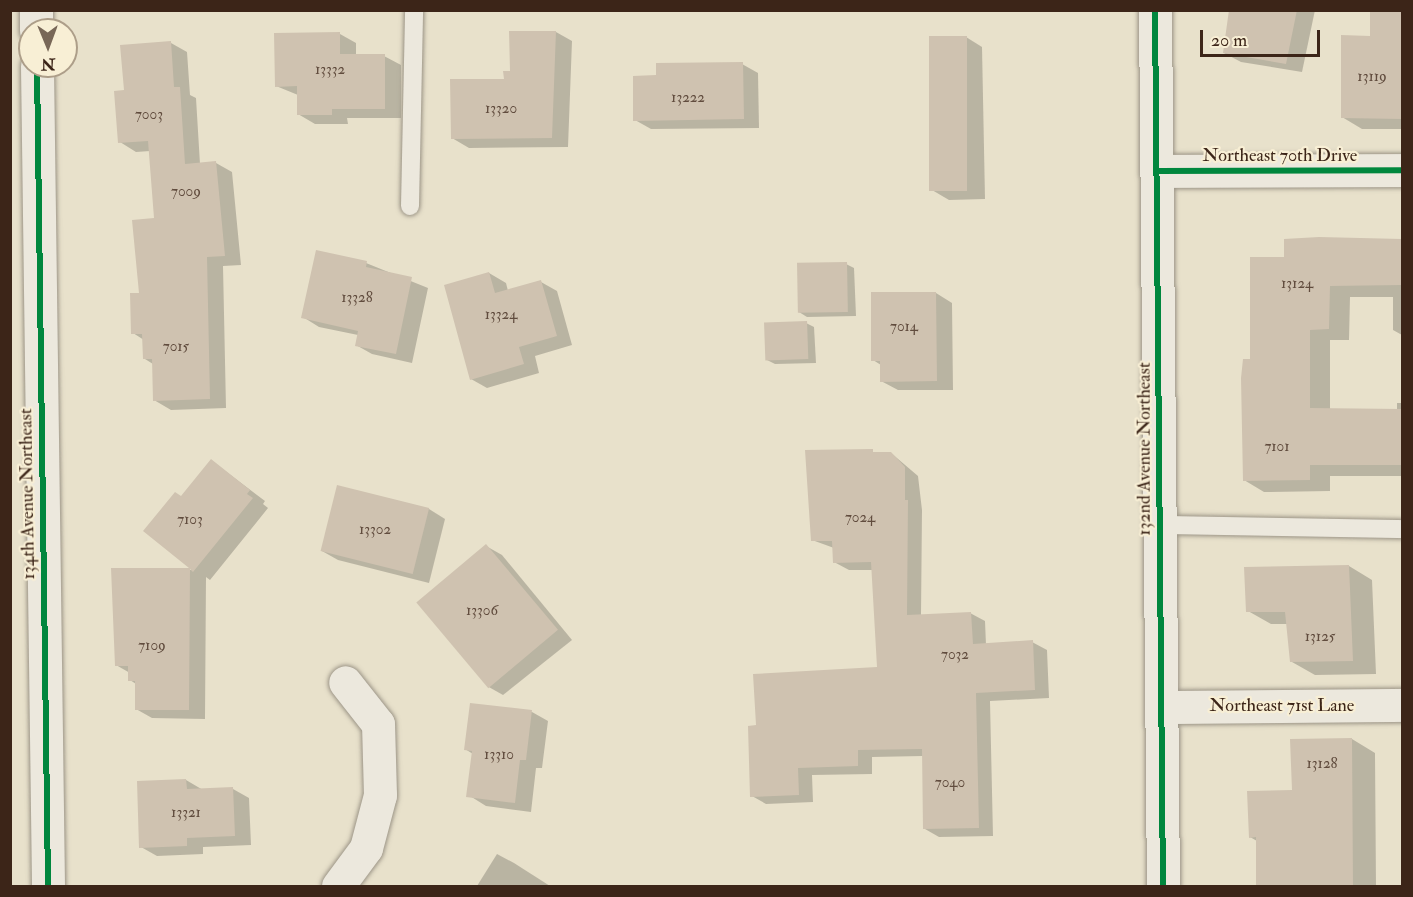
<!DOCTYPE html>
<style>
body{margin:0}
#map{position:relative;width:1413px;height:897px;overflow:hidden;background:#e8e1cb;font-family:"IM FELL Double Pica",serif}
div>[style]{position:absolute}
.shadow>*{inset:0;background:#0003}
.building>*{inset:0;background:#cfc2b0;transform-origin:0 0}
.roads{filter:drop-shadow(0 0 2px #9c9587) drop-shadow(0 0 2px #9c9587)}
.service>*{height:18px;margin:-9px;padding:0 9px;transform-origin:9px;border-radius:9px;background:#ece8dd}
.minor>*{height:33px;margin:-16.5px;padding:0 16.5px;transform-origin:16.5px;border-radius:16.5px;background:#ece8dd}
.secondary>*{height:33px;margin:-16.5px;padding:0 16.5px;transform-origin:16.5px;border-radius:16.5px;background:#ece8dd}
.cycleway>*{height:6px;margin:-3px;padding:0 3px;transform-origin:3px;border-radius:3px;background:#00873e}
span{translate:-50% -50%;white-space:nowrap;text-align:center;line-height:1.15;-webkit-text-stroke:4.5px #f8efd5;paint-order:stroke}
.number-label{font-size:15px;color:#614c3e}
.number-label span{-webkit-text-stroke-width:0}
.street-label{font-size:18px;color:#3c2518}
.frame{position:absolute;inset:0;border:12px solid #3c2518;pointer-events:none}
.north{position:absolute;left:18px;top:18px;width:60px;height:60px;box-sizing:border-box;background:#f8efd5;border:2px solid #ad9e89;border-radius:50%;rotate:179deg;font-size:16px;font-weight:700;line-height:24px;text-align:center;color:#3c2518}
.north::after{content:'';display:block;margin:auto;width:21px;height:27px;background:#786757;clip-path:polygon(50% 0,100% 100%,50% 72%,0 100%)}
.scale{position:absolute;left:1200px;top:30px;width:120px;height:27px;box-sizing:border-box;border:3px solid #3c2518;border-top:0;padding-left:8px;font-size:18px;line-height:21px;white-space:nowrap;color:#3c2518;-webkit-text-stroke:4px #f8efd5;paint-order:stroke}
</style>
<div id="map">
<div class="shadow">
<i style="clip-path:polygon(1230px 10px,1315px 10px,1302px 72px,1241px 62px,1224px 53px)"></i>
<i style="clip-path:polygon(1371px 10px,1402px 10px,1402px 129px,1362px 129px,1342px 117px,1371px 37px)"></i>
<i style="clip-path:polygon(556px 32px,572px 41px,568px 147px,469px 148px,452px 138px,511px 73px,511px 33px)"></i>
<i style="clip-path:polygon(340px 34px,356px 43px,356px 56px,384px 56px,401px 65px,401px 118px,347px 118px,348px 124px,315px 124px,298px 114px,298px 95px,276px 86px)"></i>
<i style="clip-path:polygon(966px 37px,982px 47px,985px 199px,949px 200px,932px 190px)"></i>
<i style="clip-path:polygon(171px 43px,187px 52px,190px 95px,196px 98px,200px 164px,216px 163px,232px 172px,241px 265px,223px 266px,226px 408px,171px 410px,154px 400px,153px 364px,145px 359px,144px 340px,133px 333px,156px 219px,150px 151px,136px 152px,120px 142px,125px 92px)"></i>
<i style="clip-path:polygon(742px 64px,758px 73px,759px 128px,651px 129px,635px 120px,658px 77px)"></i>
<i style="clip-path:polygon(1319px 238px,1402px 241px,1402px 335px,1393px 330px,1393px 297px,1350px 297px,1349px 340px,1330px 340px,1330px 410px,1397px 410px,1397px 403px,1402px 403px,1402px 476px,1330px 476px,1330px 491px,1264px 492px,1244px 480px,1252px 360px,1286px 259px)"></i>
<i style="clip-path:polygon(366px 263px,428px 288px,412px 363px,372px 354px,356px 345px,358px 335px,319px 327px,303px 317px)"></i>
<i style="clip-path:polygon(846px 264px,854px 268px,856px 316px,807px 317px,799px 312px)"></i>
<i style="clip-path:polygon(489px 273px,506px 283px,508px 291px,541px 282px,557px 291px,572px 345px,535px 356px,539px 373px,487px 388px,471px 379px)"></i>
<i style="clip-path:polygon(936px 293px,952px 303px,953px 390px,898px 390px,881px 381px,881px 365px,873px 360px,873px 294px)"></i>
<i style="clip-path:polygon(806px 323px,814px 327px,816px 363px,775px 364px,767px 360px)"></i>
<i style="clip-path:polygon(891px 453px,918px 476px,922px 510px,921px 616px,970px 613px,985px 621px,986px 645px,1032px 642px,1047px 650px,1049px 698px,990px 701px,993px 836px,939px 837px,925px 829px,923px 756px,872px 757px,872px 774px,812px 775px,813px 802px,766px 804px,752px 796px,878px 668px,873px 570px,849px 570px,834px 562px,834px 548px,812px 540px)"></i>
<i style="clip-path:polygon(212px 461px,265px 501px,263px 504px,268px 508px,210px 580px,206px 577px,205px 719px,152px 718px,136px 709px,136px 684px,130px 680px,130px 673px,116px 665px,113px 570px,193px 570px,182px 497px)"></i>
<i style="clip-path:polygon(338px 487px,429px 509px,445px 519px,429px 583px,338px 560px,322px 551px)"></i>
<i style="clip-path:polygon(486px 546px,502px 555px,572px 640px,503px 695px,487px 686px)"></i>
<i style="clip-path:polygon(1349px 566px,1372px 580px,1376px 674px,1315px 675px,1292px 662px,1288px 624px,1271px 624px,1248px 611px,1245px 569px)"></i>
<i style="clip-path:polygon(471px 704px,532px 712px,548px 721px,542px 768px,536px 768px,531px 812px,486px 806px,470px 796px,473px 754px,465px 749px)"></i>
<i style="clip-path:polygon(1352px 739px,1375px 753px,1376px 886px,1258px 886px,1257px 841px,1250px 837px,1294px 791px,1291px 740px)"></i>
<i style="clip-path:polygon(186px 780px,203px 790px,233px 789px,249px 798px,251px 845px,203px 847px,203px 854px,157px 856px,141px 847px)"></i>
<i style="clip-path:polygon(497px 854px,514px 863px,550px 886px,477px 886px)"></i>
</div>
<div class="building">
<i style="clip-path:polygon(1229px 10px,1297px 10px,1286px 64px,1223px 53px)"></i>
<i style="clip-path:polygon(1370px 10px,1402px 10px,1402px 119px,1341px 118px,1341px 35px,1370px 36px)"></i>
<i style="clip-path:polygon(509px 31px,556px 31px,552px 138px,451px 139px,450px 79px,504px 79px,503px 71px,510px 71px)"></i>
<i style="clip-path:polygon(340px 32px,340px 54px,385px 54px,385px 109px,332px 109px,332px 115px,297px 115px,297px 86px,275px 87px,274px 33px)"></i>
<i style="left:929px;top:36px;width:38px;height:155px"></i>
<i style="clip-path:polygon(171px 41px,174px 87px,180px 87px,185px 164px,216px 161px,225px 256px,207px 257px,210px 399px,153px 401px,152px 359px,143px 359px,142px 334px,131px 334px,130px 293px,139px 293px,132px 220px,154px 218px,148px 141px,118px 143px,114px 91px,124px 90px,120px 45px)"></i>
<i style="clip-path:polygon(743px 62px,744px 119px,633px 121px,633px 76px,656px 75px,656px 63px)"></i>
<i style="clip-path:polygon(1319px 237px,1402px 239px,1402px 285px,1330px 286px,1329px 329px,1310px 330px,1310px 408px,1402px 409px,1402px 465px,1310px 465px,1310px 480px,1243px 481px,1241px 378px,1243px 359px,1250px 359px,1250px 257px,1284px 257px,1284px 239px)"></i>
<i style="clip-path:polygon(316px 250px,367px 261px,366px 267px,412px 277px,396px 354px,355px 346px,358px 331px,301px 318px)"></i>
<i style="left:847px;top:262px;width:50px;height:50px;rotate:89deg"></i>
<i style="clip-path:polygon(489px 272px,495px 293px,541px 280px,557px 336px,519px 347px,524px 364px,470px 380px,444px 285px)"></i>
<i style="clip-path:polygon(871px 292px,936px 292px,937px 381px,880px 382px,880px 361px,871px 361px)"></i>
<i style="left:807px;top:321px;width:38px;height:43px;rotate:88deg"></i>
<i style="clip-path:polygon(873px 449px,873px 452px,891px 452px,905px 467px,905px 500px,908px 500px,907px 615px,971px 612px,973px 644px,1033px 640px,1035px 690px,976px 693px,979px 828px,923px 829px,922px 749px,858px 750px,858px 766px,798px 768px,799px 795px,750px 797px,748px 726px,756px 725px,753px 674px,877px 667px,871px 562px,833px 563px,832px 541px,811px 541px,805px 450px)"></i>
<i style="clip-path:polygon(211px 459px,250px 490px,247px 494px,253px 498px,193px 572px,190px 569px,189px 710px,135px 710px,135px 681px,128px 681px,128px 666px,115px 666px,111px 568px,189px 568px,143px 531px,175px 492px,181px 496px)"></i>
<i style="left:337px;top:485px;width:95px;height:68px;rotate:14deg"></i>
<i style="left:486px;top:544px;width:112px;height:91px;rotate:50deg"></i>
<i style="clip-path:polygon(1349px 565px,1353px 661px,1290px 662px,1285px 612px,1246px 612px,1244px 567px)"></i>
<i style="clip-path:polygon(470px 703px,532px 710px,526px 760px,520px 760px,515px 803px,466px 797px,472px 751px,464px 750px)"></i>
<i style="clip-path:polygon(1352px 738px,1353px 886px,1256px 886px,1256px 837px,1249px 838px,1247px 791px,1292px 790px,1290px 739px)"></i>
<i style="clip-path:polygon(186px 779px,187px 789px,233px 787px,235px 836px,187px 838px,187px 846px,139px 848px,137px 781px)"></i>
</div>
<div class="roads">
<div class="service">
<i style="left:410px;top:206px;width:196px;rotate:-88.8deg"></i>
<i style="left:1161px;top:525px;width:241px;rotate:1deg"></i>
</div>
<div class="minor">
<i style="left:36px;top:10px;width:20px;rotate:90deg"></i>
<i style="left:37px;top:66px;width:820px;rotate:89.23deg"></i>
<i style="left:1158px;top:171px;width:244px;rotate:-0.2deg"></i>
<i style="left:1162px;top:707px;width:240px;rotate:-0.5deg"></i>
<i style="left:338px;top:886px;width:47px;rotate:-53.6deg"></i>
<i style="left:366px;top:848px;width:55px;rotate:-75.2deg"></i>
<i style="left:380px;top:795px;width:71px;rotate:-91.6deg"></i>
<i style="left:378px;top:724px;width:53px;rotate:-128.2deg"></i>
</div>
<div class="secondary">
<i style="left:1155px;top:10px;width:876px;rotate:89.48deg"></i>
</div>
</div>
<div class="cycleway">
<i style="left:1155px;top:10px;width:876px;rotate:89.48deg"></i>
<i style="left:37px;top:66px;width:820px;rotate:89.23deg"></i>
<i style="left:1158px;top:171px;width:244px;rotate:-0.2deg"></i>
</div>
<div class="number-label">
<span style="left:330px;top:70px">13332</span>
<span style="left:1372px;top:77px">13119</span>
<span style="left:688px;top:98px">13222</span>
<span style="left:501px;top:109px">13320</span>
<span style="left:149px;top:115px">7003</span>
<span style="left:186px;top:192px">7009</span>
<span style="left:1297px;top:284px">13124</span>
<span style="left:357px;top:298px">13328</span>
<span style="left:501px;top:315px">13324</span>
<span style="left:904px;top:327px">7014</span>
<span style="left:176px;top:347px">7015</span>
<span style="left:1277px;top:447px">7101</span>
<span style="left:860px;top:518px">7024</span>
<span style="left:190px;top:520px">7103</span>
<span style="left:375px;top:530px">13302</span>
<span style="left:482px;top:611px">13306</span>
<span style="left:1320px;top:637px">13125</span>
<span style="left:152px;top:646px">7109</span>
<span style="left:955px;top:655px">7032</span>
<span style="left:499px;top:755px">13310</span>
<span style="left:1322px;top:764px">13128</span>
<span style="left:950px;top:783px">7040</span>
<span style="left:186px;top:813px">13321</span>
</div>
<div class="street-label">
<span style="left:1280px;top:156px">Northeast 70th Drive</span>
<span style="left:1145px;top:449px;rotate:-90deg">132nd Avenue Northeast</span>
<span style="left:28px;top:494px;rotate:-91deg">134th Avenue Northeast</span>
<span style="left:1282px;top:706px">Northeast 71st Lane</span>
</div>
<div class="frame"></div>
<div class="north">N</div>
<div class="scale">20 m</div>
</div>
